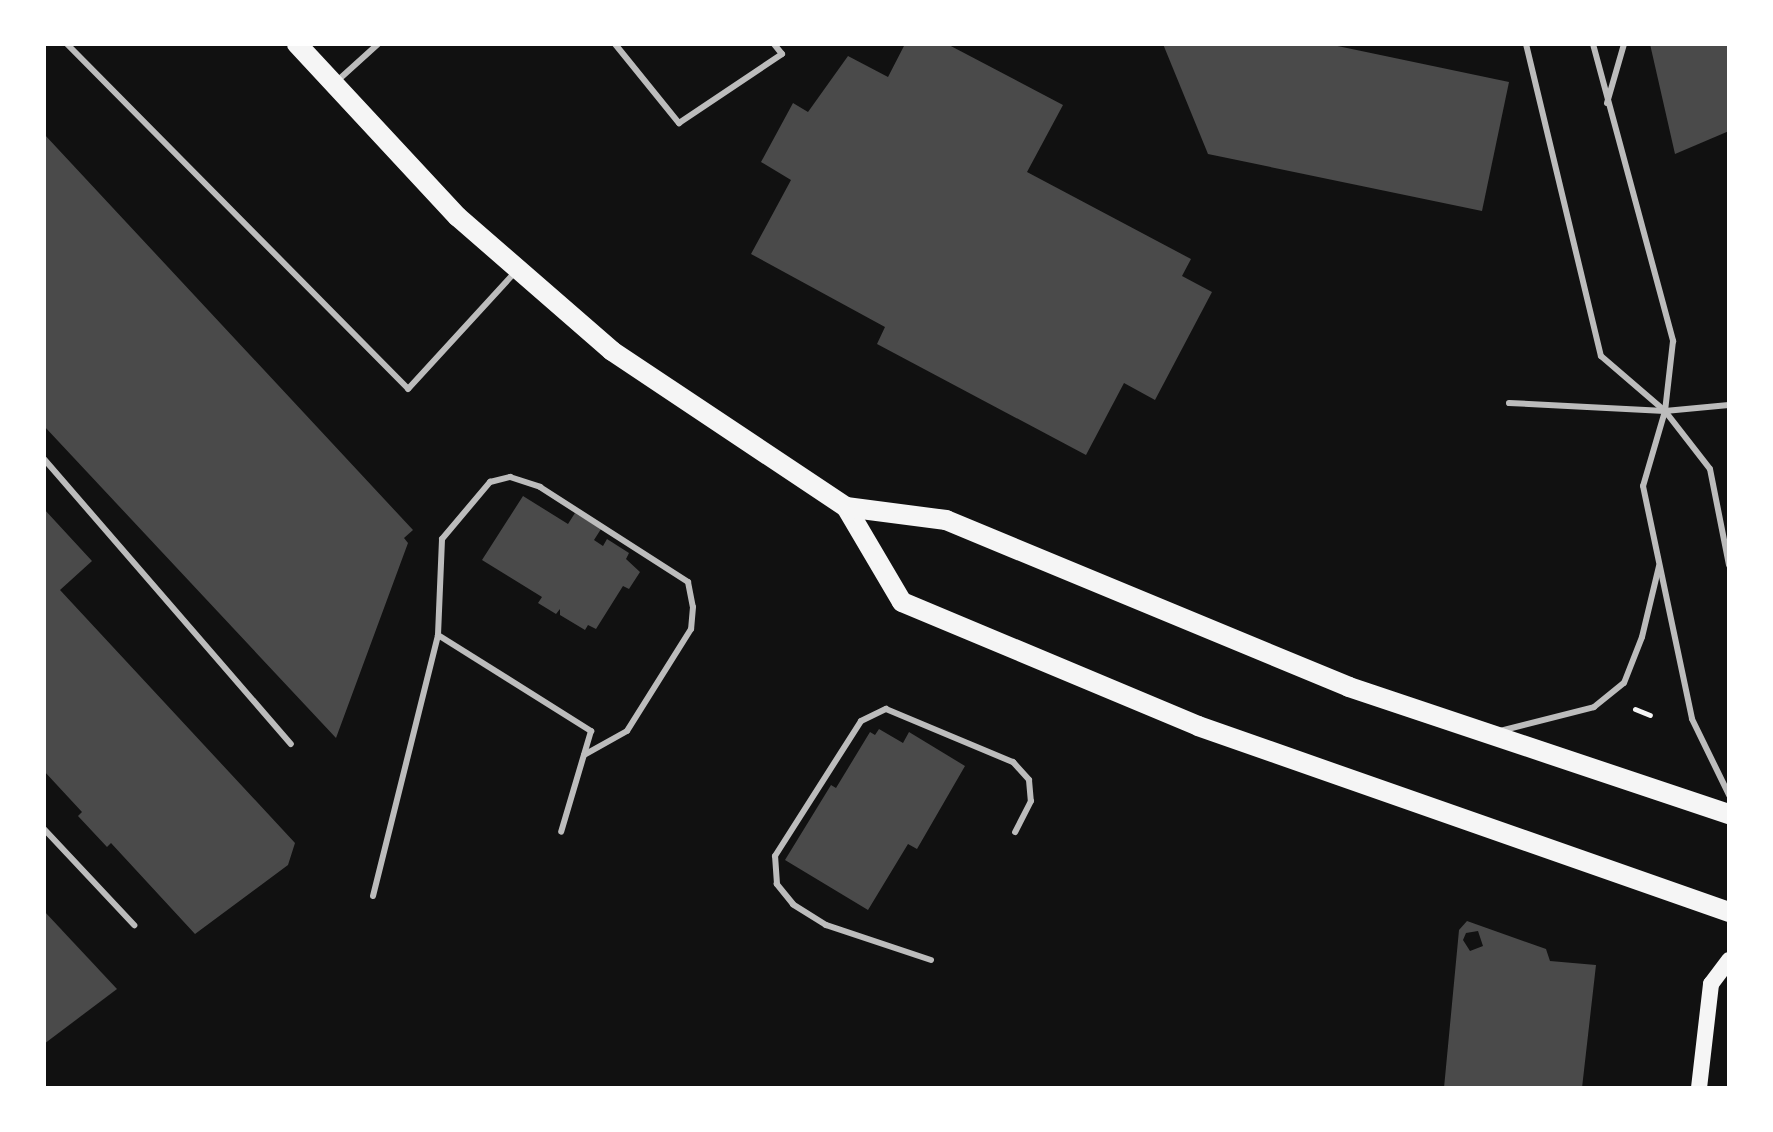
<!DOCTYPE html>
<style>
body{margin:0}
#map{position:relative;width:1773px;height:1132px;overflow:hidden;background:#111;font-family:"Alegreya Sans",sans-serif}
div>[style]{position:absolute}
.building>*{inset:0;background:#4a4a4a}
.path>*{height:5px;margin:-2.5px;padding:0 2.5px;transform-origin:2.5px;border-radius:2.5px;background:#f5f5f5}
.service>*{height:6px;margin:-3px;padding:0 3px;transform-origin:3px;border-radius:3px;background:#bcbcbc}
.secondary>*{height:16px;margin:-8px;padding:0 8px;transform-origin:8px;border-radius:8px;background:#f5f5f5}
.primary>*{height:20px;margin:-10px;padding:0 10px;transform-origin:10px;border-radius:10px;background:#f5f5f5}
span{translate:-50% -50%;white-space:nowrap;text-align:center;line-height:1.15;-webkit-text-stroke:8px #fff;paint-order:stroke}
.frame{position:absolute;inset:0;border:46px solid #fff;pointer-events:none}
</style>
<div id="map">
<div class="building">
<i style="clip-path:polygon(905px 44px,947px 44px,1063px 105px,1027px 172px,1191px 259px,1182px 276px,1212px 292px,1155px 400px,1124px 383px,1086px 455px,877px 344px,885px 327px,751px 254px,791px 180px,761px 162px,793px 103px,808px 112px,848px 56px,888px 77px)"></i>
<i style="clip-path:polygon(1163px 44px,1328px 44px,1509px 82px,1482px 211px,1208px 154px)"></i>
<i style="clip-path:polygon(1650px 44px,1729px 44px,1729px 131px,1675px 154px)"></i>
<i style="clip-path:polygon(44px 134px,413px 530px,404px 538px,408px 543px,336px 738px,44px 426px)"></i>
<i style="clip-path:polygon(523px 496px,568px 524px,575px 513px,601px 529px,594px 540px,603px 546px,607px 539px,629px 553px,626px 559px,640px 572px,629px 589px,623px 586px,596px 629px,588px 625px,585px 630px,560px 615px,560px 609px,556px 614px,538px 603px,542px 597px,482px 560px)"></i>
<i style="clip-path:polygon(44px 509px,92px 561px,60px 590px,295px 843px,288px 865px,195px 934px,111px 843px,107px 847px,78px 816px,82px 812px,44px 771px)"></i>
<i style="clip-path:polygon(879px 729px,903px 743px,909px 732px,965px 766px,917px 849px,908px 844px,868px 910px,785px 860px,831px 785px,836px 788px,870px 732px,875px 735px)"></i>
<i style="clip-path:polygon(44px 911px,117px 989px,44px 1044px)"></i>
<i style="clip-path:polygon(evenodd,1467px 921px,1546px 949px,1550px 961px,1596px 965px,1582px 1088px,1444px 1088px,1459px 930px,1467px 921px,1478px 931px,1483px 946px,1470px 951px,1463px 940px,1466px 933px,1478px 931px)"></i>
</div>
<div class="path">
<i style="left:1635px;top:709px;width:16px;rotate:22deg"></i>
</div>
<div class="service">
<i style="left:67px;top:44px;width:485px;rotate:45.3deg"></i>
<i style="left:408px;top:389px;width:160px;rotate:-47.5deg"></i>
<i style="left:615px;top:44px;width:102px;rotate:51deg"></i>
<i style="left:679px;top:123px;width:124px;rotate:-33.8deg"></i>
<i style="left:782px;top:54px;width:13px;rotate:-129deg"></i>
<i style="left:1526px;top:44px;width:321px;rotate:76.5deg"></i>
<i style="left:1601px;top:356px;width:84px;rotate:40.7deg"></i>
<i style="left:1665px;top:411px;width:73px;rotate:52.2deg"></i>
<i style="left:1710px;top:469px;width:98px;rotate:78.8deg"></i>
<i style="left:1593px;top:44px;width:308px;rotate:74.9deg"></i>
<i style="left:1673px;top:341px;width:70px;rotate:96.5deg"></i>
<i style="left:1665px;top:411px;width:78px;rotate:106.3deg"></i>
<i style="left:1643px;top:486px;width:238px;rotate:78.1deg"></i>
<i style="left:1692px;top:719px;width:85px;rotate:64deg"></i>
<i style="left:336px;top:82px;width:57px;rotate:-42.1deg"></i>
<i style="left:1607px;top:103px;width:61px;rotate:-73.9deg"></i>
<i style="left:1509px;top:403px;width:156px;rotate:2.9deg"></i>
<i style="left:1665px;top:411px;width:64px;rotate:-5.4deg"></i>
<i style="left:44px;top:459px;width:377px;rotate:49.1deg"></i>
<i style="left:438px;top:635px;width:96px;rotate:-87.6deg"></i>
<i style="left:442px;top:539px;width:75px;rotate:-49.9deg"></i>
<i style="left:490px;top:482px;width:21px;rotate:-14deg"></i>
<i style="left:510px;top:477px;width:32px;rotate:18deg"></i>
<i style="left:540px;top:487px;width:176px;rotate:32.7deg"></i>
<i style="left:688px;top:582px;width:25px;rotate:79deg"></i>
<i style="left:693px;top:607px;width:22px;rotate:95deg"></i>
<i style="left:691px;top:629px;width:120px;rotate:122.1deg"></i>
<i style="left:627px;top:731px;width:49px;rotate:150.8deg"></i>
<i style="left:1500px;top:731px;width:97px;rotate:-14.3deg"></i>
<i style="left:1594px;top:707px;width:38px;rotate:-39deg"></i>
<i style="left:1624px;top:683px;width:49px;rotate:-68.6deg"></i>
<i style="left:1642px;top:637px;width:73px;rotate:-76.5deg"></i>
<i style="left:44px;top:829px;width:132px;rotate:46.8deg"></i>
<i style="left:373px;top:896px;width:269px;rotate:-76deg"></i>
<i style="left:438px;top:635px;width:181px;rotate:32.1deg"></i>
<i style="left:591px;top:731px;width:105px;rotate:106.5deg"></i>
<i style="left:931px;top:960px;width:111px;rotate:-161.6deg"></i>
<i style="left:826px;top:925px;width:39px;rotate:-148deg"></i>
<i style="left:793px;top:904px;width:26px;rotate:-129deg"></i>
<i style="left:777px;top:884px;width:28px;rotate:-94deg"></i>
<i style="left:775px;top:856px;width:160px;rotate:-57.5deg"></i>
<i style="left:861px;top:721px;width:28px;rotate:-26deg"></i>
<i style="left:886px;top:709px;width:138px;rotate:22.7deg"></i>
<i style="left:1013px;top:762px;width:24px;rotate:48deg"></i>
<i style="left:1029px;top:780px;width:21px;rotate:85deg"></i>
<i style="left:1031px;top:801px;width:35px;rotate:117deg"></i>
</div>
<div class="secondary">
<i style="left:1699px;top:1088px;width:105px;rotate:-83.4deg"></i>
<i style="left:1711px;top:984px;width:30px;rotate:-53deg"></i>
</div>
<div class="primary">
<i style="left:297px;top:44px;width:236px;rotate:47.1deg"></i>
<i style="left:458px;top:217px;width:204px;rotate:41deg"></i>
<i style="left:612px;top:351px;width:281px;rotate:33.7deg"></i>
<i style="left:846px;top:507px;width:110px;rotate:59.5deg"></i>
<i style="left:902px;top:602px;width:321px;rotate:22.7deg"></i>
<i style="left:1198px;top:726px;width:563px;rotate:19.3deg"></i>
<i style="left:846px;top:507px;width:101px;rotate:7.4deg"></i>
<i style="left:946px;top:520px;width:436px;rotate:22.5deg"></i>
<i style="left:1349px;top:687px;width:401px;rotate:18.5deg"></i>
</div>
<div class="frame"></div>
</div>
